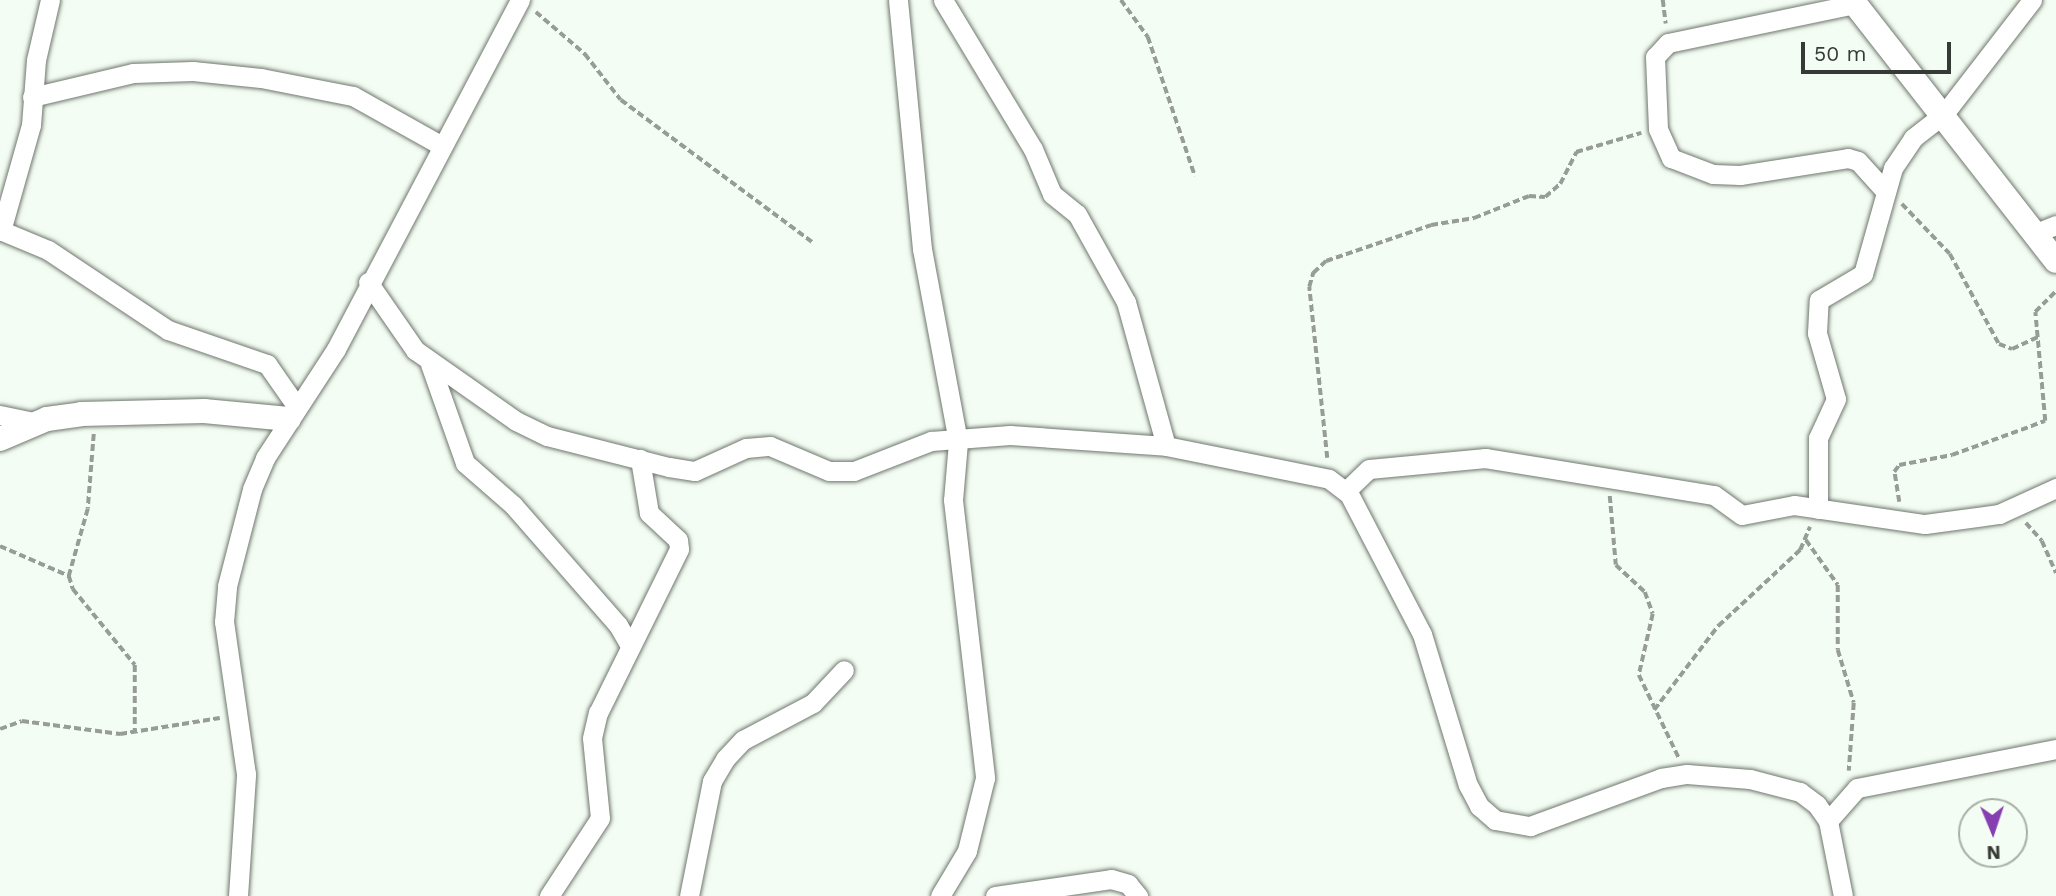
<!DOCTYPE html>
<style>
body{margin:0}
#map{position:relative;width:2056px;height:896px;overflow:hidden;background:#f4fdf3;font-family:"Work Sans",sans-serif}
div>[style]{position:absolute}
.path>*{height:3.5px;margin-top:-1.75px;transform-origin:0;background:repeating-linear-gradient(90deg,#979d96 0 7px,transparent 0 10.5px)}
.roads{filter:drop-shadow(0 0 2px #6f776e) drop-shadow(0 0 2px #6f776e)}
.minor>*{height:19px;margin:-9.5px;padding:0 9.5px;transform-origin:9.5px;border-radius:9.5px;background:#fff}
.tertiary>*{height:24px;margin:-12px;padding:0 12px;transform-origin:12px;border-radius:12px;background:#fff}
span{translate:-50% -50%;white-space:nowrap;text-align:center;line-height:1.15;-webkit-text-stroke:6px #f4fdf3;paint-order:stroke}
.north{position:absolute;left:1958px;top:798px;width:70px;height:70px;box-sizing:border-box;background:#f4fdf3;border:2px solid #a8afa7;border-radius:50%;rotate:178deg;font-size:19px;font-weight:700;line-height:28px;text-align:center;color:#363a36}
.north::after{content:'';display:block;margin:auto;width:24px;height:32px;background:#873eb0;clip-path:polygon(50% 0,100% 100%,50% 72%,0 100%)}
.scale{position:absolute;left:1801px;top:42px;width:150px;height:32px;box-sizing:border-box;border:4px solid #363a36;border-top:0;padding-left:9px;font-size:21px;line-height:24px;white-space:nowrap;color:#363a36;-webkit-text-stroke:5px #f4fdf3;paint-order:stroke}
</style>
<div id="map">
<div class="path">
<i style="left:1121px;top:0;width:46px;rotate:53.9deg"></i>
<i style="left:1148px;top:37px;width:147px;rotate:71.3deg"></i>
<i style="left:1663px;top:0;width:24px;rotate:83deg"></i>
<i style="left:536px;top:12px;width:65px;rotate:40.6deg"></i>
<i style="left:585px;top:54px;width:58px;rotate:52deg"></i>
<i style="left:621px;top:100px;width:238px;rotate:36.6deg"></i>
<i style="left:1902px;top:204px;width:69px;rotate:46.2deg"></i>
<i style="left:1950px;top:254px;width:102px;rotate:61.4deg"></i>
<i style="left:1999px;top:344px;width:14px;rotate:21deg"></i>
<i style="left:2012px;top:349px;width:29px;rotate:-25deg"></i>
<i style="left:94px;top:434px;width:75px;rotate:94.6deg"></i>
<i style="left:88px;top:509px;width:70px;rotate:105.8deg"></i>
<i style="left:69px;top:576px;width:14px;rotate:73deg"></i>
<i style="left:73px;top:589px;width:98px;rotate:50.8deg"></i>
<i style="left:135px;top:665px;width:67px;rotate:90deg"></i>
<i style="left:1327px;top:458px;width:172px;rotate:-96deg"></i>
<i style="left:1309px;top:287px;width:15px;rotate:-74deg"></i>
<i style="left:1313px;top:273px;width:18px;rotate:-43deg"></i>
<i style="left:1326px;top:261px;width:111px;rotate:-18.9deg"></i>
<i style="left:1431px;top:225px;width:44px;rotate:-9.2deg"></i>
<i style="left:1474px;top:218px;width:59px;rotate:-21.8deg"></i>
<i style="left:1529px;top:196px;width:16px;rotate:4deg"></i>
<i style="left:1545px;top:197px;width:20px;rotate:-41deg"></i>
<i style="left:1560px;top:184px;width:36px;rotate:-63deg"></i>
<i style="left:1576px;top:152px;width:68px;rotate:-16.3deg"></i>
<i style="left:1610px;top:496px;width:69px;rotate:85deg"></i>
<i style="left:1616px;top:565px;width:40px;rotate:43deg"></i>
<i style="left:1645px;top:592px;width:23px;rotate:70deg"></i>
<i style="left:1653px;top:614px;width:63px;rotate:102.9deg"></i>
<i style="left:1639px;top:675px;width:92px;rotate:64.3deg"></i>
<i style="left:1899px;top:502px;width:30px;rotate:-99deg"></i>
<i style="left:1894px;top:472px;width:9px;rotate:-54deg"></i>
<i style="left:1899px;top:465px;width:54px;rotate:-10.7deg"></i>
<i style="left:1952px;top:455px;width:99px;rotate:-20.1deg"></i>
<i style="left:2045px;top:421px;width:109px;rotate:-95.2deg"></i>
<i style="left:2035px;top:312px;width:30px;rotate:-45deg"></i>
<i style="left:2026px;top:523px;width:24px;rotate:48deg"></i>
<i style="left:2042px;top:541px;width:35px;rotate:66deg"></i>
<i style="left:1806px;top:540px;width:55px;rotate:54.6deg"></i>
<i style="left:1838px;top:585px;width:65px;rotate:90deg"></i>
<i style="left:1838px;top:650px;width:55px;rotate:73.2deg"></i>
<i style="left:1854px;top:703px;width:68px;rotate:94.2deg"></i>
<i style="left:0;top:546px;width:75px;rotate:23.5deg"></i>
<i style="left:1654px;top:710px;width:106px;rotate:-52.7deg"></i>
<i style="left:1718px;top:626px;width:112px;rotate:-42.8deg"></i>
<i style="left:1800px;top:550px;width:25px;rotate:-67deg"></i>
<i style="left:0;top:729px;width:23px;rotate:-20deg"></i>
<i style="left:22px;top:721px;width:99px;rotate:7.6deg"></i>
<i style="left:120px;top:734px;width:101px;rotate:-9.1deg"></i>
</div>
<div class="roads">
<div class="minor">
<i style="left:898px;top:0;width:250px;rotate:84.5deg"></i>
<i style="left:922px;top:249px;width:196px;rotate:79.4deg"></i>
<i style="left:958px;top:442px;width:58px;rotate:94.9deg"></i>
<i style="left:953px;top:500px;width:280px;rotate:83.4deg"></i>
<i style="left:985px;top:778px;width:75px;rotate:103.9deg"></i>
<i style="left:967px;top:851px;width:52px;rotate:121deg"></i>
<i style="left:943px;top:0;width:174px;rotate:58.9deg"></i>
<i style="left:1033px;top:149px;width:49px;rotate:67.1deg"></i>
<i style="left:1052px;top:194px;width:32px;rotate:39deg"></i>
<i style="left:1077px;top:214px;width:101px;rotate:60.9deg"></i>
<i style="left:1126px;top:302px;width:149px;rotate:74.5deg"></i>
<i style="left:1855px;top:4px;width:191px;rotate:168.2deg"></i>
<i style="left:1668px;top:43px;width:19px;rotate:133deg"></i>
<i style="left:1655px;top:57px;width:72px;rotate:87.6deg"></i>
<i style="left:1658px;top:129px;width:32px;rotate:66deg"></i>
<i style="left:1671px;top:158px;width:45px;rotate:20.9deg"></i>
<i style="left:1713px;top:174px;width:27px;rotate:2deg"></i>
<i style="left:1740px;top:175px;width:109px;rotate:-8.9deg"></i>
<i style="left:1848px;top:158px;width:10px;rotate:17deg"></i>
<i style="left:1858px;top:161px;width:40px;rotate:48deg"></i>
<i style="left:32px;top:97px;width:104px;rotate:-13.4deg"></i>
<i style="left:133px;top:73px;width:60px;rotate:-1.9deg"></i>
<i style="left:193px;top:71px;width:68px;rotate:5.9deg"></i>
<i style="left:261px;top:78px;width:94px;rotate:11.1deg"></i>
<i style="left:353px;top:96px;width:102px;rotate:29.3deg"></i>
<i style="left:0;top:230px;width:52px;rotate:22.6deg"></i>
<i style="left:48px;top:250px;width:144px;rotate:33.7deg"></i>
<i style="left:168px;top:330px;width:105px;rotate:19deg"></i>
<i style="left:267px;top:364px;width:52px;rotate:55.1deg"></i>
<i style="left:1px;top:231px;width:110px;rotate:-74.2deg"></i>
<i style="left:31px;top:125px;width:65px;rotate:-85.6deg"></i>
<i style="left:36px;top:60px;width:62px;rotate:-76.9deg"></i>
<i style="left:2036px;top:233px;width:22px;rotate:-22deg"></i>
<i style="left:368px;top:282px;width:83px;rotate:55.3deg"></i>
<i style="left:415px;top:350px;width:123px;rotate:35.1deg"></i>
<i style="left:516px;top:421px;width:34px;rotate:26deg"></i>
<i style="left:547px;top:436px;width:126px;rotate:14.3deg"></i>
<i style="left:669px;top:467px;width:26px;rotate:9deg"></i>
<i style="left:695px;top:471px;width:56px;rotate:-24.3deg"></i>
<i style="left:746px;top:448px;width:24px;rotate:-5deg"></i>
<i style="left:770px;top:446px;width:64px;rotate:23deg"></i>
<i style="left:829px;top:471px;width:25px"></i>
<i style="left:854px;top:471px;width:83px;rotate:-21.3deg"></i>
<i style="left:931px;top:441px;width:79px;rotate:-4.3deg"></i>
<i style="left:1010px;top:435px;width:156px;rotate:4deg"></i>
<i style="left:1166px;top:446px;width:166px;rotate:11.4deg"></i>
<i style="left:1329px;top:479px;width:25px;rotate:37deg"></i>
<i style="left:1349px;top:494px;width:158px;rotate:62.5deg"></i>
<i style="left:1422px;top:634px;width:158px;rotate:73.1deg"></i>
<i style="left:1468px;top:785px;width:24px;rotate:62deg"></i>
<i style="left:1479px;top:806px;width:21px;rotate:41deg"></i>
<i style="left:1495px;top:820px;width:36px;rotate:10deg"></i>
<i style="left:1530px;top:826px;width:140px;rotate:-20.1deg"></i>
<i style="left:1661px;top:778px;width:26px;rotate:-9deg"></i>
<i style="left:1687px;top:774px;width:63px;rotate:4.5deg"></i>
<i style="left:1750px;top:779px;width:52px;rotate:14.6deg"></i>
<i style="left:1800px;top:792px;width:21px;rotate:37deg"></i>
<i style="left:1817px;top:805px;width:19px;rotate:55deg"></i>
<i style="left:1828px;top:821px;width:76px;rotate:78.7deg"></i>
<i style="left:430px;top:364px;width:105px;rotate:70.5deg"></i>
<i style="left:465px;top:463px;width:64px;rotate:41.2deg"></i>
<i style="left:513px;top:505px;width:159px;rotate:48.8deg"></i>
<i style="left:618px;top:625px;width:24px;rotate:60deg"></i>
<i style="left:0;top:415px;width:38px;rotate:12deg"></i>
<i style="left:1347px;top:490px;width:30px;rotate:-44deg"></i>
<i style="left:1369px;top:469px;width:117px;rotate:-5.4deg"></i>
<i style="left:1485px;top:458px;width:232px;rotate:9.2deg"></i>
<i style="left:1714px;top:495px;width:34px;rotate:36deg"></i>
<i style="left:1742px;top:515px;width:53px;rotate:-10.9deg"></i>
<i style="left:1794px;top:505px;width:132px;rotate:8.3deg"></i>
<i style="left:1925px;top:524px;width:75px;rotate:-7.7deg"></i>
<i style="left:1999px;top:514px;width:63px;rotate:-24.5deg"></i>
<i style="left:1818px;top:509px;width:71px;rotate:-90deg"></i>
<i style="left:1818px;top:438px;width:43px;rotate:-65.2deg"></i>
<i style="left:1836px;top:399px;width:69px;rotate:-106.1deg"></i>
<i style="left:1817px;top:333px;width:33px;rotate:-87deg"></i>
<i style="left:1819px;top:300px;width:51px;rotate:-30.6deg"></i>
<i style="left:1863px;top:274px;width:110px;rotate:-74.2deg"></i>
<i style="left:1893px;top:168px;width:36px;rotate:-56deg"></i>
<i style="left:1913px;top:138px;width:39px;rotate:-38deg"></i>
<i style="left:1944px;top:114px;width:144px;rotate:-52.3deg"></i>
<i style="left:1828px;top:821px;width:44px;rotate:-48.7deg"></i>
<i style="left:1857px;top:788px;width:203px;rotate:-11.1deg"></i>
<i style="left:238px;top:896px;width:122px;rotate:-86.2deg"></i>
<i style="left:246px;top:774px;width:154px;rotate:-98.2deg"></i>
<i style="left:224px;top:622px;width:36px;rotate:-85deg"></i>
<i style="left:227px;top:586px;width:100px;rotate:-75.5deg"></i>
<i style="left:252px;top:489px;width:34px;rotate:-67deg"></i>
<i style="left:265px;top:458px;width:130px;rotate:-56.9deg"></i>
<i style="left:336px;top:349px;width:395px;rotate:-62.2deg"></i>
<i style="left:549px;top:896px;width:93px;rotate:-56.8deg"></i>
<i style="left:600px;top:818px;width:80px;rotate:-95.7deg"></i>
<i style="left:592px;top:738px;width:26px;rotate:-77deg"></i>
<i style="left:598px;top:713px;width:183px;rotate:-63.7deg"></i>
<i style="left:679px;top:549px;width:9px;rotate:-96deg"></i>
<i style="left:678px;top:540px;width:40px;rotate:-137deg"></i>
<i style="left:649px;top:513px;width:55px;rotate:-99.5deg"></i>
<i style="left:689px;top:896px;width:117px;rotate:-78.7deg"></i>
<i style="left:712px;top:781px;width:26px;rotate:-59deg"></i>
<i style="left:725px;top:759px;width:26px;rotate:-47deg"></i>
<i style="left:743px;top:740px;width:79px;rotate:-27.9deg"></i>
<i style="left:813px;top:703px;width:45px;rotate:-46.8deg"></i>
<i style="left:995px;top:896px;width:117px;rotate:-8.3deg"></i>
<i style="left:1111px;top:879px;width:18px;rotate:16deg"></i>
<i style="left:1128px;top:884px;width:16px;rotate:50deg"></i>
</div>
<div class="tertiary">
<i style="left:1852px;top:0;width:331px;rotate:52deg"></i>
<i style="left:0;top:439px;width:51px;rotate:-23.1deg"></i>
<i style="left:47px;top:419px;width:34px;rotate:-8deg"></i>
<i style="left:81px;top:414px;width:123px;rotate:-1.4deg"></i>
<i style="left:204px;top:411px;width:85px;rotate:5.4deg"></i>
</div>
</div>
<div class="north">N</div>
<div class="scale">50 m</div>
</div>
